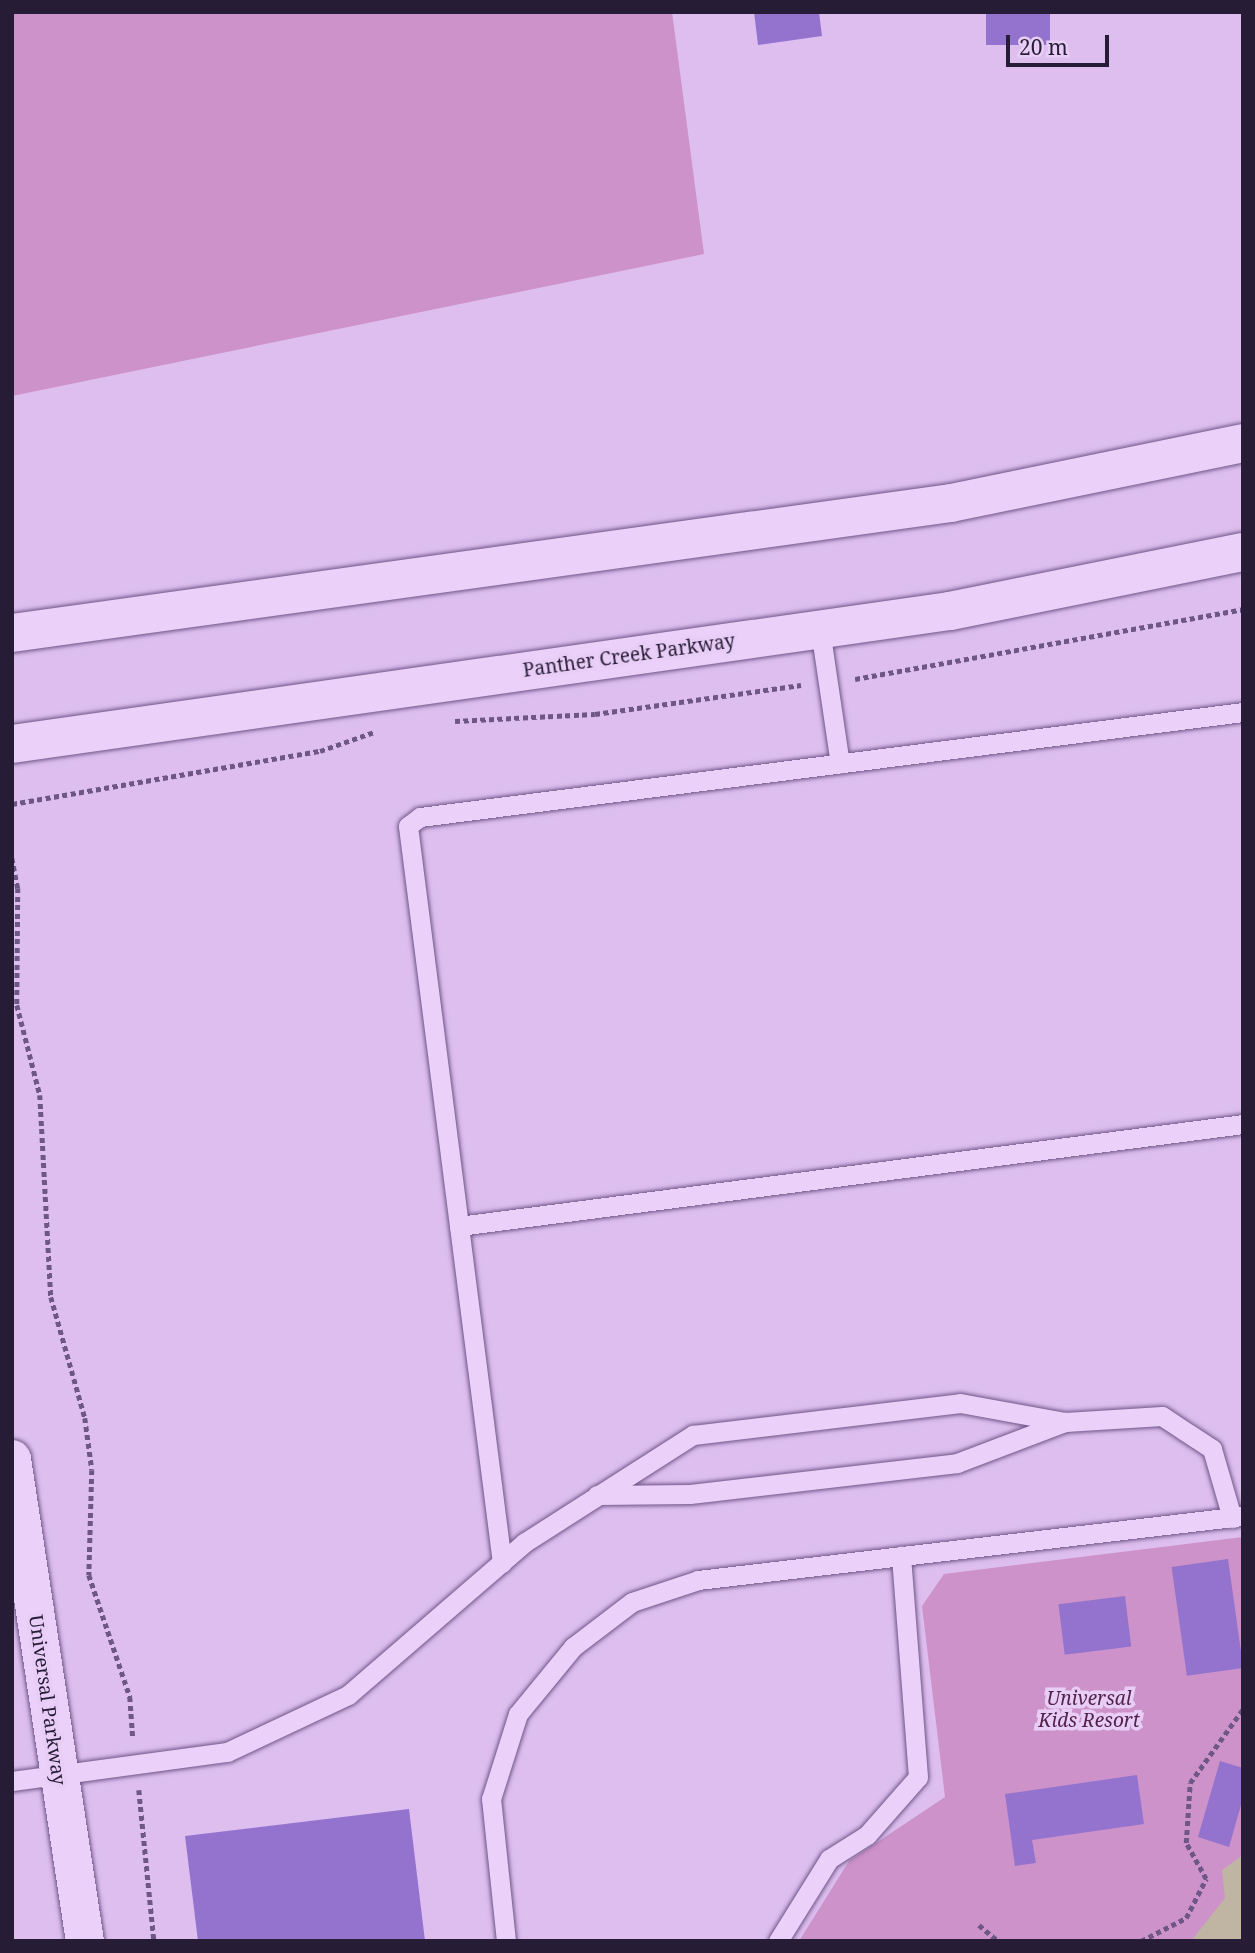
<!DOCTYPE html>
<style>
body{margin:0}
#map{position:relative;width:1255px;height:1953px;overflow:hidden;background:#ddbeef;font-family:"Noto Serif",serif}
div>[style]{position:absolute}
.green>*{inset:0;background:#cd92c9}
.water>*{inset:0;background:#c0b5a2}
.building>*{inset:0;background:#9373ce;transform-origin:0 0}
.path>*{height:4.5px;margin-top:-2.25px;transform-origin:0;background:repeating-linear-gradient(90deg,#6e5787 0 5px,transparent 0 8.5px)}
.roads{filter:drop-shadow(0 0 2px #6e5787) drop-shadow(0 0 2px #6e5787)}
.service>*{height:19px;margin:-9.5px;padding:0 9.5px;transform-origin:9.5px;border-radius:9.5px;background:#ebd1f9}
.tertiary>*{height:38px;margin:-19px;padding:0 19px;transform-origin:19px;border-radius:19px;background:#ebd1f9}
.secondary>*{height:38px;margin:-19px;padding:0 19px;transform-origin:19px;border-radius:19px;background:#ebd1f9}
span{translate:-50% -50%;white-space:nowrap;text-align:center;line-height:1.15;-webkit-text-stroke:7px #e8cef6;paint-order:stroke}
.street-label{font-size:19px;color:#271c36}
.park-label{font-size:19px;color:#53224a;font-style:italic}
.frame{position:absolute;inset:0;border:14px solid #271c36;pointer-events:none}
.scale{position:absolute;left:1006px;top:35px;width:103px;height:32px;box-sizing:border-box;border:4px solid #271c36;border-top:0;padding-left:9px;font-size:21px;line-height:24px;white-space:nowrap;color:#271c36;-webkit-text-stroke:5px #e8cef6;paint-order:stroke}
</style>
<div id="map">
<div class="green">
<i style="clip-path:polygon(12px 12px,672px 12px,704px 254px,12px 396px)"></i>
<i style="clip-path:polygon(1243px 1537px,1243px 1941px,799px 1941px,849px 1861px,945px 1797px,922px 1606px,944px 1574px)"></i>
</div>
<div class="water">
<i style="clip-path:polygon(1243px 1855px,1243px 1941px,1191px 1941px,1225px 1898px,1222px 1870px)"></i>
</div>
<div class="building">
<i style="clip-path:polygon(754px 12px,819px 12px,822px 36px,758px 45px)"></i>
<i style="left:986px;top:12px;width:64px;height:33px"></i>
<i style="left:1228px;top:1559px;width:110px;height:57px;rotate:82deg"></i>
<i style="left:1125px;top:1596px;width:51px;height:67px;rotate:83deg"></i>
<i style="clip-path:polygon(1220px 1761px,1243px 1768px,1243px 1798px,1229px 1847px,1198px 1837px)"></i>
<i style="clip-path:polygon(1137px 1775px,1144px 1824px,1032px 1840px,1036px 1863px,1015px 1866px,1005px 1794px)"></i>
<i style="clip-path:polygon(409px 1809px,425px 1941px,198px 1941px,185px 1836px)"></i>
</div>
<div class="path">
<i style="left:855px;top:679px;width:394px;rotate:-10.2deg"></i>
<i style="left:455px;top:721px;width:140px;rotate:-2.9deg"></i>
<i style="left:595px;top:714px;width:208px;rotate:-8deg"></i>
<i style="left:12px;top:804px;width:313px;rotate:-9.8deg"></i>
<i style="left:320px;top:751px;width:57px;rotate:-19.4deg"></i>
<i style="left:12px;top:858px;width:31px;rotate:79deg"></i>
<i style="left:18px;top:888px;width:117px;rotate:90.5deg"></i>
<i style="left:17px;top:1005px;width:93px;rotate:75.7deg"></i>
<i style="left:40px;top:1095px;width:202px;rotate:86.9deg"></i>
<i style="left:51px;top:1297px;width:126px;rotate:74.3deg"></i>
<i style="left:85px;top:1418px;width:52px;rotate:82.3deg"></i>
<i style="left:92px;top:1470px;width:105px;rotate:91.6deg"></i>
<i style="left:89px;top:1575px;width:129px;rotate:71.4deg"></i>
<i style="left:130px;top:1697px;width:42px;rotate:85.9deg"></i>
<i style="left:139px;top:1790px;width:152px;rotate:84.3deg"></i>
<i style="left:979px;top:1925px;width:25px;rotate:40deg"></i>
<i style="left:1141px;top:1941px;width:51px;rotate:-27.1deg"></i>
<i style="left:1186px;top:1918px;width:44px;rotate:-62.9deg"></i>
<i style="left:1206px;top:1879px;width:41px;rotate:-119.1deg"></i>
<i style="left:1186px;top:1843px;width:60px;rotate:-86.2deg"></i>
<i style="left:1190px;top:1783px;width:91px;rotate:-54.4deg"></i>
</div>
<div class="roads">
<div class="service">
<i style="left:820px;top:629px;width:136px;rotate:81.6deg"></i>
<i style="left:459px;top:1226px;width:791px;rotate:-7.41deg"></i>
<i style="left:597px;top:1495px;width:93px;rotate:-0.6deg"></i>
<i style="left:690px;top:1494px;width:269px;rotate:-6.6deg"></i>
<i style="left:957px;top:1463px;width:116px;rotate:-20.8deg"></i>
<i style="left:502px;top:1563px;width:743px;rotate:-97.27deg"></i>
<i style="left:408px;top:826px;width:15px;rotate:-37deg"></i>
<i style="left:420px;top:817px;width:830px;rotate:-7.27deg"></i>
<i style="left:12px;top:1781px;width:217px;rotate:-7.7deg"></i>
<i style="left:227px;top:1752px;width:134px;rotate:-25.2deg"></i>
<i style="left:348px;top:1695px;width:233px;rotate:-40.8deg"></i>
<i style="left:524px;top:1543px;width:201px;rotate:-32.6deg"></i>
<i style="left:693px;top:1435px;width:269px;rotate:-6.8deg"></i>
<i style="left:960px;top:1403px;width:107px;rotate:10.3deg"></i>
<i style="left:1065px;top:1422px;width:97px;rotate:-3.5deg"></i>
<i style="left:1162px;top:1416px;width:60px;rotate:33.4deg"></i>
<i style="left:1212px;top:1449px;width:72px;rotate:73.8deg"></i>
<i style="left:506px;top:1941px;width:143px;rotate:-96deg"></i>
<i style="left:491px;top:1799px;width:89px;rotate:-72.4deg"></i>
<i style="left:518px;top:1714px;width:87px;rotate:-50.6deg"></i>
<i style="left:573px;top:1647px;width:74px;rotate:-37.3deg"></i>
<i style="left:632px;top:1602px;width:70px;rotate:-18.4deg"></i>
<i style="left:698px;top:1580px;width:548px;rotate:-6.71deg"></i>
<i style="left:778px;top:1941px;width:97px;rotate:-58.1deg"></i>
<i style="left:829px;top:1859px;width:45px;rotate:-32.3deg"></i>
<i style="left:867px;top:1835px;width:77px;rotate:-48.7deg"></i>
<i style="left:918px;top:1777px;width:222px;rotate:-94.4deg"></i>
</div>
<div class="tertiary">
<i style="left:12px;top:1459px;width:487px;rotate:81.4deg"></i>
</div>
<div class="secondary">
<i style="left:12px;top:633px;width:948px;rotate:-7.88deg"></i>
<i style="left:951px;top:503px;width:298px;rotate:-11.6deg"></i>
<i style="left:12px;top:744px;width:947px;rotate:-8.07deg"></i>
<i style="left:950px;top:611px;width:299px;rotate:-11.4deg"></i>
</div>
</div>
<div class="street-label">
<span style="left:629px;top:656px;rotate:-8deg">Panther Creek Parkway</span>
<span style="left:47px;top:1700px;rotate:82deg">Universal Parkway</span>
</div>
<div class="park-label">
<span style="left:1089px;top:1710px">Universal<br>Kids Resort</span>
</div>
<div class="frame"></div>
<div class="scale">20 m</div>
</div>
